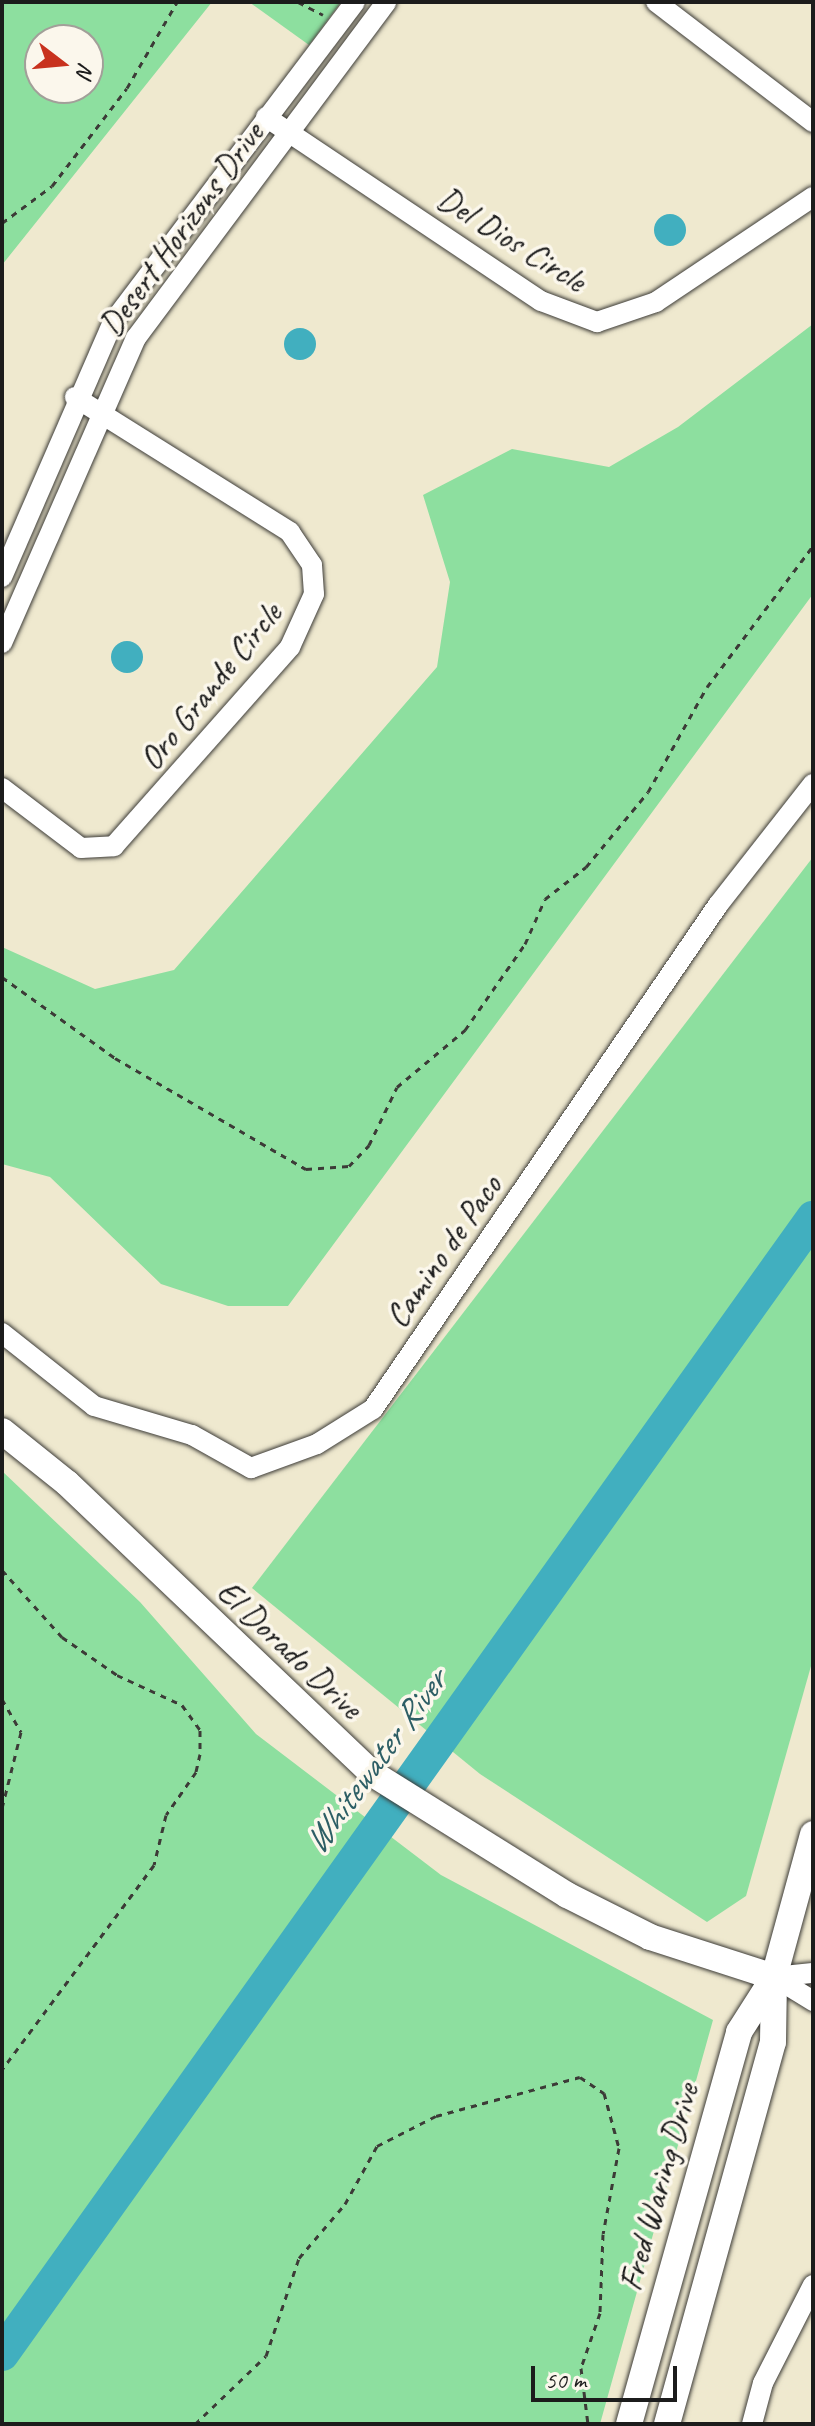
<!DOCTYPE html>
<style>
body{margin:0}
#map{position:relative;width:815px;height:2426px;overflow:hidden;background:#efe9cf;font-family:Caveat,sans-serif}
div>[style]{position:absolute}
.green>*{inset:0;background:#8ddf9f}
.water>*{inset:0;background:#41afbf}
.round{border-radius:50%}
.river>*{height:34px;margin:-17px;padding:0 17px;transform-origin:17px;border-radius:17px;background:#41afbf}
.path>*{height:3px;margin-top:-1.5px;transform-origin:0;background:repeating-linear-gradient(90deg,#3c3b37 0 6px,transparent 0 12px)}
.roads{filter:drop-shadow(0 0 2px #3c3b37) drop-shadow(0 0 2px #3c3b37)}
.minor>*{height:20px;margin:-10px;padding:0 10px;transform-origin:10px;border-radius:10px;background:#fff}
.major>*{height:26px;margin:-13px;padding:0 13px;transform-origin:13px;border-radius:13px;background:#fff}
span{translate:-50% -50%;white-space:nowrap;text-align:center;line-height:1.15;-webkit-text-stroke:7px #fbf7ec;paint-order:stroke}
.street-label{font-size:34px;color:#1c1c1c}
.water-label{font-size:36px;color:#2d5e65;font-style:italic}
.frame{position:absolute;inset:0;border:4px solid #1c1c1c;pointer-events:none}
.north{position:absolute;left:24px;top:24px;width:80px;height:80px;box-sizing:border-box;background:#fbf7ec;border:2px solid #a29f99;border-radius:50%;rotate:106deg;font-size:22px;font-weight:700;line-height:32px;text-align:center;color:#1c1c1c}
.north::after{content:'';display:block;margin:auto;width:28px;height:36px;background:#c8321e;clip-path:polygon(50% 0,100% 100%,50% 72%,0 100%)}
.scale{position:absolute;left:531px;top:2366px;width:146px;height:36px;box-sizing:border-box;border:4px solid #1c1c1c;border-top:0;padding-left:10px;font-size:24px;line-height:28px;white-space:nowrap;color:#1c1c1c;-webkit-text-stroke:6px #fbf7ec;paint-order:stroke}
</style>
<div id="map">
<div class="green">
<i style="clip-path:polygon(evenodd,2px 2px,212px 2px,2px 265px,2px 2px,40px 40px,88px 40px,88px 88px,40px 88px,40px 40px)"></i>
<i style="clip-path:polygon(249px 2px,341px 2px,309px 45px)"></i>
<i style="clip-path:polygon(813px 324px,813px 594px,288px 1306px,228px 1306px,161px 1284px,50px 1177px,2px 1164px,2px 947px,95px 989px,174px 970px,437px 667px,450px 582px,423px 495px,512px 449px,609px 467px,678px 427px)"></i>
<i style="clip-path:polygon(813px 857px,813px 1659px,746px 1896px,707px 1922px,480px 1774px,252px 1588px)"></i>
<i style="clip-path:polygon(2px 1471px,140px 1602px,256px 1734px,441px 1875px,713px 2020px,600px 2424px,2px 2424px)"></i>
</div>
<div class="water">
<i class="round" style="left:654px;top:214px;width:32px;height:32px"></i>
<i class="round" style="left:284px;top:328px;width:32px;height:32px"></i>
<i class="round" style="left:111px;top:641px;width:32px;height:32px"></i>
</div>
<div class="river">
<i style="left:2px;top:2354px;width:1396px;rotate:-54.48deg"></i>
</div>
<div class="path">
<i style="left:269px;top:2px;width:21px"></i>
<i style="left:298px;top:2px;width:28px;rotate:27deg"></i>
<i style="left:2px;top:223px;width:62px;rotate:-36.5deg"></i>
<i style="left:52px;top:186px;width:123px;rotate:-52.6deg"></i>
<i style="left:127px;top:88px;width:99px;rotate:-59.8deg"></i>
<i style="left:2px;top:977px;width:139px;rotate:35.6deg"></i>
<i style="left:115px;top:1058px;width:221px;rotate:30.2deg"></i>
<i style="left:306px;top:1169px;width:43px;rotate:-4deg"></i>
<i style="left:349px;top:1166px;width:29px;rotate:-46deg"></i>
<i style="left:369px;top:1145px;width:64px;rotate:-64.2deg"></i>
<i style="left:397px;top:1087px;width:89px;rotate:-40deg"></i>
<i style="left:465px;top:1030px;width:105px;rotate:-55.1deg"></i>
<i style="left:525px;top:944px;width:49px;rotate:-66deg"></i>
<i style="left:545px;top:899px;width:52px;rotate:-38deg"></i>
<i style="left:586px;top:867px;width:97px;rotate:-50.4deg"></i>
<i style="left:648px;top:792px;width:120px;rotate:-60.7deg"></i>
<i style="left:707px;top:687px;width:176px;rotate:-53.1deg"></i>
<i style="left:2px;top:1570px;width:90px;rotate:48.2deg"></i>
<i style="left:62px;top:1637px;width:67px;rotate:34.6deg"></i>
<i style="left:117px;top:1675px;width:72px;rotate:24.8deg"></i>
<i style="left:182px;top:1705px;width:31px;rotate:54deg"></i>
<i style="left:200px;top:1730px;width:24px;rotate:90deg"></i>
<i style="left:200px;top:1754px;width:18px;rotate:103deg"></i>
<i style="left:196px;top:1772px;width:52px;rotate:124.9deg"></i>
<i style="left:166px;top:1815px;width:51px;rotate:103.5deg"></i>
<i style="left:154px;top:1865px;width:255px;rotate:126.6deg"></i>
<i style="left:2px;top:1699px;width:38px;rotate:60deg"></i>
<i style="left:21px;top:1732px;width:78px;rotate:104deg"></i>
<i style="left:195px;top:2424px;width:98px;rotate:-43.8deg"></i>
<i style="left:266px;top:2356px;width:103px;rotate:-71.4deg"></i>
<i style="left:299px;top:2258px;width:71px;rotate:-49.6deg"></i>
<i style="left:345px;top:2204px;width:66px;rotate:-61.1deg"></i>
<i style="left:377px;top:2146px;width:66px;rotate:-27deg"></i>
<i style="left:436px;top:2116px;width:149px;rotate:-15.2deg"></i>
<i style="left:580px;top:2077px;width:29px;rotate:34deg"></i>
<i style="left:604px;top:2093px;width:57px;rotate:74.7deg"></i>
<i style="left:619px;top:2148px;width:87px;rotate:100.5deg"></i>
<i style="left:603px;top:2234px;width:79px;rotate:92.2deg"></i>
<i style="left:600px;top:2313px;width:58px;rotate:109.1deg"></i>
<i style="left:581px;top:2368px;width:56px;rotate:82.9deg"></i>
</div>
<div class="roads">
<div class="minor">
<i style="left:656px;top:2px;width:198px;rotate:37.4deg"></i>
<i style="left:266px;top:117px;width:331px;rotate:33.8deg"></i>
<i style="left:541px;top:301px;width:60px;rotate:20.6deg"></i>
<i style="left:597px;top:322px;width:62px;rotate:-18.7deg"></i>
<i style="left:656px;top:302px;width:189px;rotate:-33.8deg"></i>
<i style="left:2px;top:577px;width:278px;rotate:-66.5deg"></i>
<i style="left:113px;top:322px;width:401px;rotate:-52.9deg"></i>
<i style="left:2px;top:643px;width:333px;rotate:-66.3deg"></i>
<i style="left:136px;top:338px;width:419px;rotate:-53.3deg"></i>
<i style="left:2px;top:788px;width:99px;rotate:37.2deg"></i>
<i style="left:81px;top:848px;width:33px;rotate:-3deg"></i>
<i style="left:114px;top:846px;width:266px;rotate:-48.5deg"></i>
<i style="left:290px;top:647px;width:58px;rotate:-65.6deg"></i>
<i style="left:314px;top:594px;width:29px;rotate:-94deg"></i>
<i style="left:312px;top:565px;width:40px;rotate:-124deg"></i>
<i style="left:290px;top:532px;width:254px;rotate:-147.9deg"></i>
<i style="left:2px;top:1333px;width:117px;rotate:38.4deg"></i>
<i style="left:94px;top:1406px;width:102px;rotate:16.5deg"></i>
<i style="left:192px;top:1435px;width:68px;rotate:29.2deg"></i>
<i style="left:251px;top:1468px;width:70px;rotate:-20deg"></i>
<i style="left:317px;top:1444px;width:66px;rotate:-32deg"></i>
<i style="left:373px;top:1409px;width:611px;rotate:-55.61deg"></i>
<i style="left:718px;top:905px;width:154px;rotate:-51.9deg"></i>
<i style="left:774px;top:1977px;width:46px;rotate:31.6deg"></i>
<i style="left:774px;top:1977px;width:39px;rotate:-6deg"></i>
<i style="left:752px;top:2424px;width:42px;rotate:-75deg"></i>
<i style="left:763px;top:2383px;width:110px;rotate:-63deg"></i>
</div>
<div class="major">
<i style="left:2px;top:1431px;width:83px;rotate:38.7deg"></i>
<i style="left:67px;top:1483px;width:419px;rotate:43.6deg"></i>
<i style="left:370px;top:1772px;width:232px;rotate:32deg"></i>
<i style="left:567px;top:1895px;width:93px;rotate:26.8deg"></i>
<i style="left:650px;top:1937px;width:130px;rotate:17.9deg"></i>
<i style="left:629px;top:2424px;width:407px;rotate:-74.3deg"></i>
<i style="left:739px;top:2032px;width:65px;rotate:-57.5deg"></i>
<i style="left:667px;top:2424px;width:396px;rotate:-74.5deg"></i>
<i style="left:773px;top:2042px;width:65px;rotate:-89.1deg"></i>
<i style="left:774px;top:1977px;width:148px;rotate:-74.7deg"></i>
</div>
</div>
<div class="street-label">
<span style="left:181px;top:229px;rotate:-54deg">Desert Horizons Drive</span>
<span style="left:512px;top:239px;rotate:32deg">Del Dios Circle</span>
<span style="left:210px;top:686px;rotate:-51deg">Oro Grande Circle</span>
<span style="left:443px;top:1251px;rotate:-55deg">Camino de Paco</span>
<span style="left:290px;top:1649px;rotate:43deg">El Dorado Drive</span>
<span style="left:658px;top:2187px;rotate:-74deg">Fred Waring Drive</span>
</div>
<div class="water-label">
<span style="left:375px;top:1762px;rotate:-54deg">Whitewater River</span>
</div>
<div class="frame"></div>
<div class="north">N</div>
<div class="scale">50 m</div>
</div>
